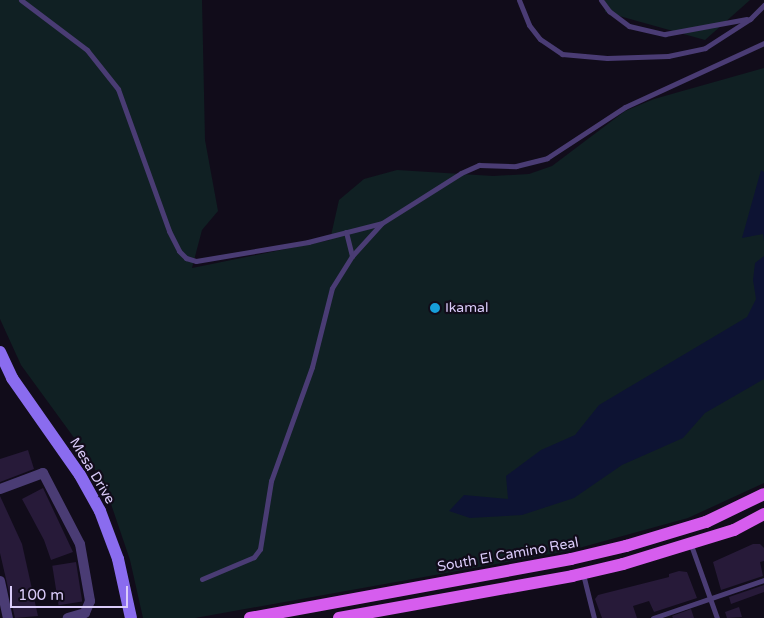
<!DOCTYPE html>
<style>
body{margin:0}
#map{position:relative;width:764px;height:618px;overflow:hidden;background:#110c1a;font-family:"Varela Round",sans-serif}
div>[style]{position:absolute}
.green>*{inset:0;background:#102023}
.water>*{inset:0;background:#0d1333}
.building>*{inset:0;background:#271a39;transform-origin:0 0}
.lane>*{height:5px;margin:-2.5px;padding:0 2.5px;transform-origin:2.5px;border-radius:2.5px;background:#4a3c74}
.street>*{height:10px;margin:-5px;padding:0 5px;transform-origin:5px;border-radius:5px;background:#4a3c74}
.secondary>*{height:12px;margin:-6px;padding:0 6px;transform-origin:6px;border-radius:6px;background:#8a6cef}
.primary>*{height:12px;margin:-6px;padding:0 6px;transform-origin:6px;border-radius:6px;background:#d65dee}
.dots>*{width:14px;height:14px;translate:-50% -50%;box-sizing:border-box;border:2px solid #110c1a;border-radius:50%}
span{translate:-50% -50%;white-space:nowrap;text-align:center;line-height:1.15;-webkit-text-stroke:4.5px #110c1a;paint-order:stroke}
.poi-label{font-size:14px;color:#dacbf9}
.left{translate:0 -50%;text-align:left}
.street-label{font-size:14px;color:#dacbf9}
.scale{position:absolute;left:10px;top:586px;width:118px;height:22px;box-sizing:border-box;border:2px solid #dacbf9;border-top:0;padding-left:6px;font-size:15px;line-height:18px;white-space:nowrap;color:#dacbf9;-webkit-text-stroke:4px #110c1a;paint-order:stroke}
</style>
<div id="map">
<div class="green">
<i style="clip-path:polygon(0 0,202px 0,205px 140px,218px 211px,202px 230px,192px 268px,330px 240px,339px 200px,364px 179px,397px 170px,493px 176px,529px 174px,552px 166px,625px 111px,654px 99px,764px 68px,764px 483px,688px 518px,568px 551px,195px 618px,143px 618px,130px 560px,111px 504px,91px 461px,21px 365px,0 319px)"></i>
<i style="clip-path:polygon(605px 0,750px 0,705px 40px,605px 12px)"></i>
</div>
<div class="water">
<i style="clip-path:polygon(761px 170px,764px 172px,764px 241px,763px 234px,742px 238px)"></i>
<i style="clip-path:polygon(764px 256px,764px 379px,705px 413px,683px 438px,622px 465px,574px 498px,522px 515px,470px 518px,449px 511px,464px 495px,508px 499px,506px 476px,541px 450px,575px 435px,599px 405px,747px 317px,756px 299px,753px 280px,755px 263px)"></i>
</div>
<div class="building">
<i style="clip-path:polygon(28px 450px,34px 469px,0 482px,0 459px)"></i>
<i style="clip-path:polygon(43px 488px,73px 552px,51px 560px,44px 540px,22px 499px)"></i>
<i style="clip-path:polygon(0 496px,22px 544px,38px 616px,15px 618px,0 553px)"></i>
<i style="clip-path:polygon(753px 544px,760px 544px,764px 548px,764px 561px,760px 562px,763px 576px,721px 590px,713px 562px)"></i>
<i style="left:76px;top:562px;width:40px;height:24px;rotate:81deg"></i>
<i style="clip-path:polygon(679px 571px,687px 572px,697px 598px,654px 612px,649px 601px,633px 606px,637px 618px,602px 618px,595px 599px,598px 595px,669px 577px,669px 574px)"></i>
<i style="clip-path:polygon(764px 585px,764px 592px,731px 604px,729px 597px)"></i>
<i style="clip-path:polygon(739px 607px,742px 617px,727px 618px,725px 612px)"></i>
<i style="clip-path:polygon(691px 609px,694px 618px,673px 618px,672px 616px)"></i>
</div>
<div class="lane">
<i style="left:21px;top:0;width:83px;rotate:37.1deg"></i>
<i style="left:87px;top:50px;width:50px;rotate:51.5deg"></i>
<i style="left:118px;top:89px;width:151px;rotate:70.2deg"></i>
<i style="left:169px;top:231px;width:22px;rotate:63deg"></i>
<i style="left:179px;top:251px;width:10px;rotate:45deg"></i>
<i style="left:186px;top:258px;width:10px;rotate:17deg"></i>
<i style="left:196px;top:261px;width:114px;rotate:-9.6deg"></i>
<i style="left:308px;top:242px;width:76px;rotate:-14.4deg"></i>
<i style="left:382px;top:223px;width:93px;rotate:-32.3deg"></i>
<i style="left:461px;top:173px;width:20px;rotate:-24deg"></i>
<i style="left:479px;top:165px;width:37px;rotate:2deg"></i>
<i style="left:516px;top:166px;width:32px;rotate:-14deg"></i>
<i style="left:547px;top:158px;width:93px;rotate:-33.2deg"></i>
<i style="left:625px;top:107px;width:153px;rotate:-24.7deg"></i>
<i style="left:519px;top:0;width:27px;rotate:68deg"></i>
<i style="left:529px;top:25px;width:18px;rotate:52deg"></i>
<i style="left:540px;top:39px;width:27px;rotate:34deg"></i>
<i style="left:562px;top:54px;width:45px;rotate:5.1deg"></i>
<i style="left:607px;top:58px;width:61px;rotate:-1.9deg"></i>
<i style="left:668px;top:56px;width:38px;rotate:-12deg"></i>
<i style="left:705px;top:48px;width:54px;rotate:-32.8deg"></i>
<i style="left:750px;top:19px;width:20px;rotate:-45deg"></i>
<i style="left:601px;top:0;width:14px;rotate:54deg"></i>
<i style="left:609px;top:11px;width:25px;rotate:37deg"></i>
<i style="left:629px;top:26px;width:37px;rotate:13deg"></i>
<i style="left:665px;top:34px;width:83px;rotate:-10.4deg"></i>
<i style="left:346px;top:232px;width:25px;rotate:76deg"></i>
<i style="left:691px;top:545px;width:77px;rotate:70.4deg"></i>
<i style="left:583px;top:574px;width:45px;rotate:76deg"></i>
<i style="left:202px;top:579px;width:56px;rotate:-22.9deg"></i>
<i style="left:254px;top:557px;width:10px;rotate:-53deg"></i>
<i style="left:260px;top:549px;width:69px;rotate:-80.8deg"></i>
<i style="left:271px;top:481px;width:121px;rotate:-70.2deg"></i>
<i style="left:312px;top:367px;width:81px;rotate:-75.8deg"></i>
<i style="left:332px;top:288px;width:38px;rotate:-58deg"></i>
<i style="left:352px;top:256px;width:43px;rotate:-47.8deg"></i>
<i style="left:653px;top:618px;width:117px;rotate:-18.9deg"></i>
</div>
<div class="street">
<i style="left:0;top:489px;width:46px;rotate:-20.4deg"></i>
<i style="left:43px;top:473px;width:80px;rotate:62.5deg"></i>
<i style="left:80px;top:544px;width:58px;rotate:80deg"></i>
<i style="left:90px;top:601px;width:13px;rotate:113deg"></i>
<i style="left:85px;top:613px;width:18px;rotate:164deg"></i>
<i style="left:0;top:581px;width:38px;rotate:78deg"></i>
</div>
<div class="secondary">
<i style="left:0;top:352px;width:29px;rotate:65deg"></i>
<i style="left:12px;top:378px;width:118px;rotate:55deg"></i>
<i style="left:80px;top:475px;width:41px;rotate:60.9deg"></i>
<i style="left:100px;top:511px;width:51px;rotate:69.4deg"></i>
<i style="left:118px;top:559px;width:60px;rotate:77.6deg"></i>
</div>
<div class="primary">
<i style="left:250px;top:618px;width:326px;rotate:-10.4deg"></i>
<i style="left:571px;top:559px;width:57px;rotate:-13.3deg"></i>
<i style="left:626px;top:546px;width:84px;rotate:-16.7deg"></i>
<i style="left:706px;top:522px;width:64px;rotate:-25.8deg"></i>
<i style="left:339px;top:618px;width:237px;rotate:-10.2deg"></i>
<i style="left:572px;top:576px;width:52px;rotate:-13.2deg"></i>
<i style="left:623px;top:564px;width:116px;rotate:-17deg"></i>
<i style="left:734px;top:530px;width:34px;rotate:-28deg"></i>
</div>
<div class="dots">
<i style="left:435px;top:308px;background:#179ed9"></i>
</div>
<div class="poi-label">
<span class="left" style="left:445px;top:308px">Ikamal</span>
</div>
<div class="street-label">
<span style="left:92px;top:471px;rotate:59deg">Mesa Drive</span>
<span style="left:508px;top:555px;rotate:-10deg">South El Camino Real</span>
</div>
<div class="scale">100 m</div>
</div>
